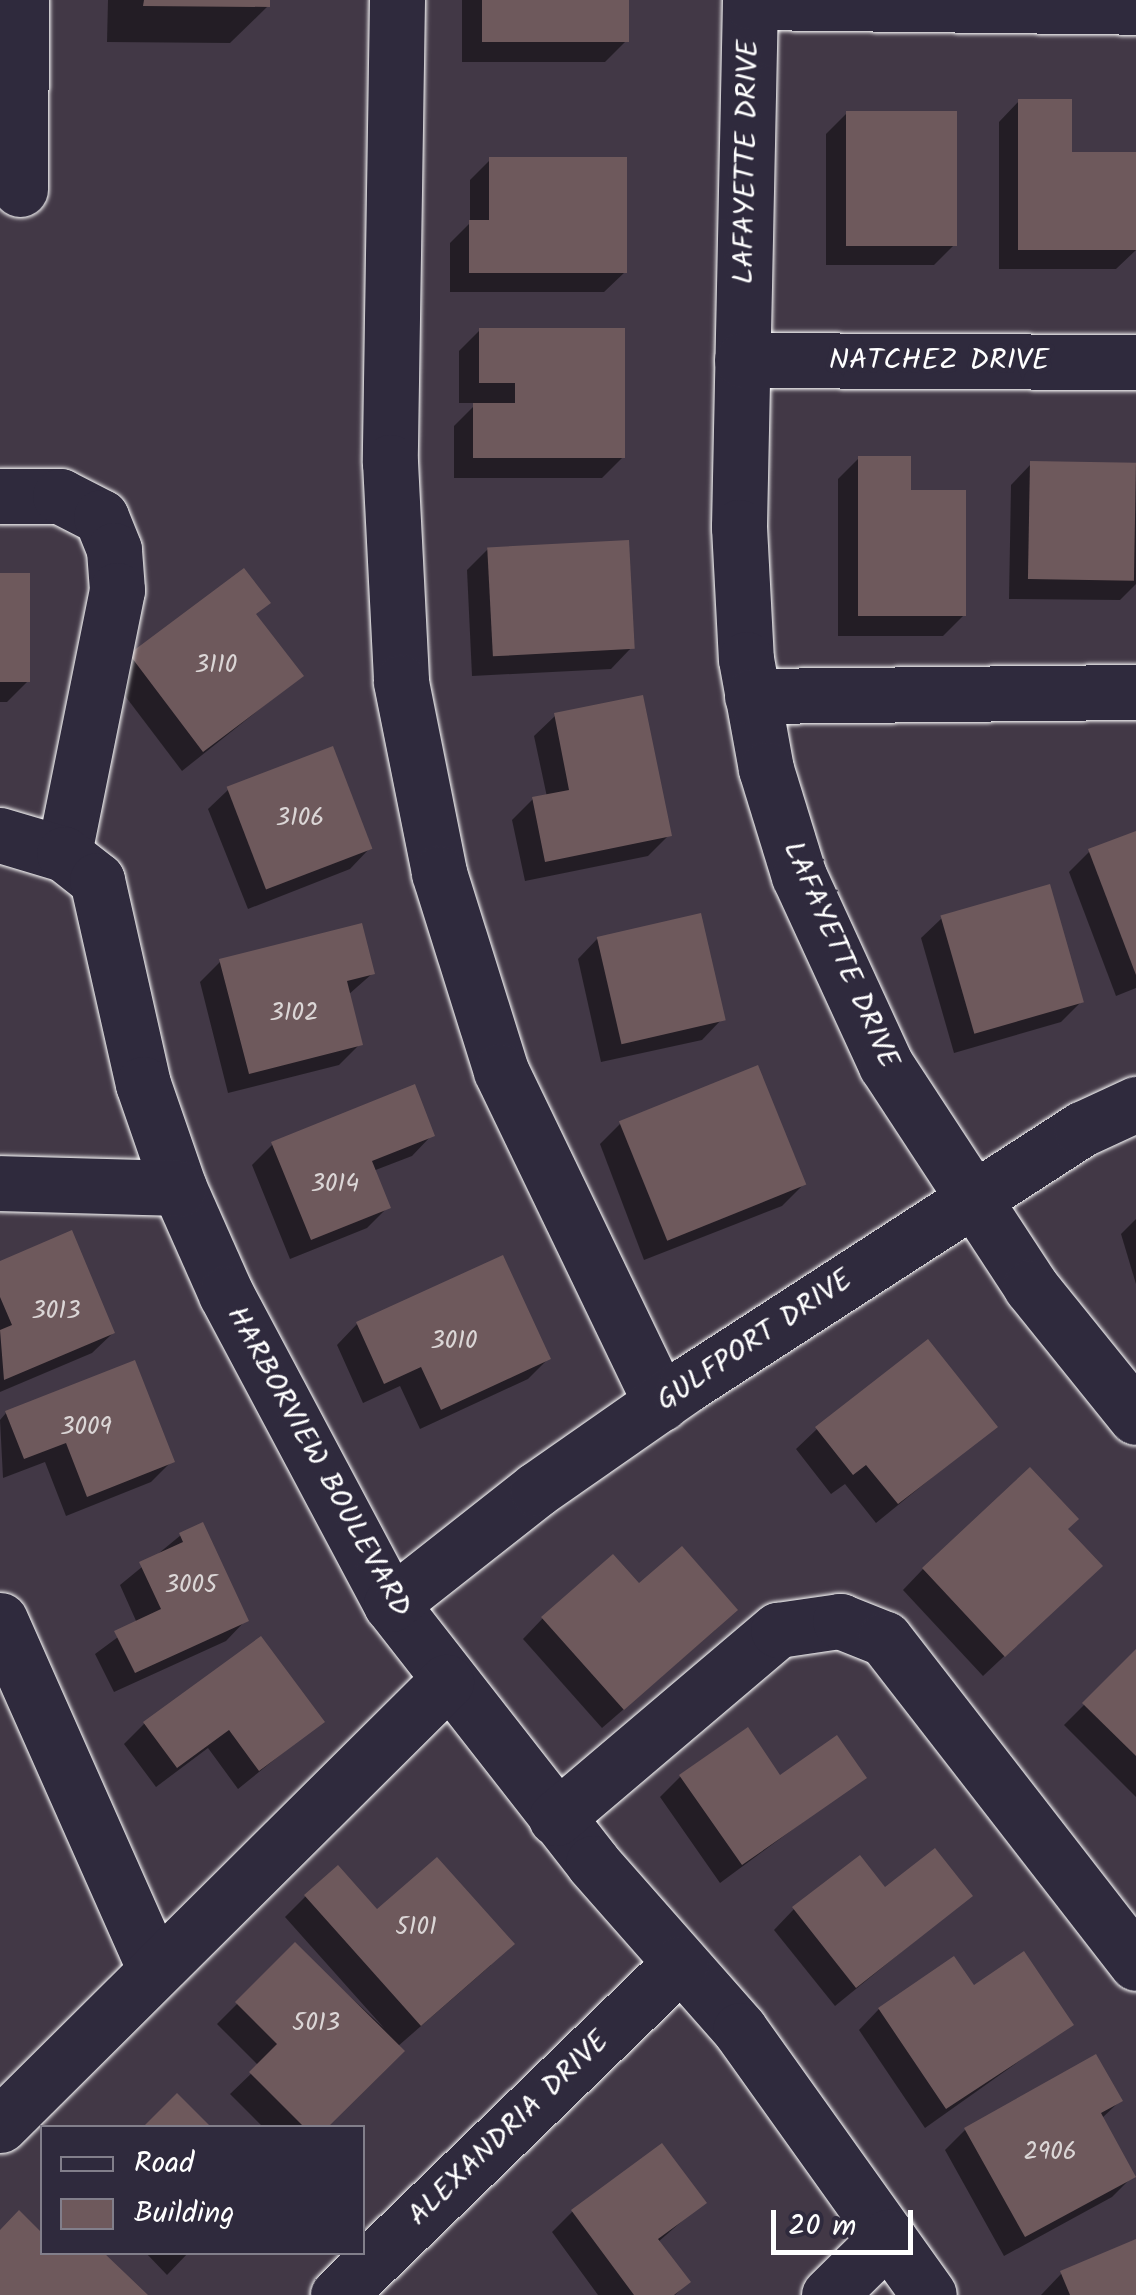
<!DOCTYPE html>
<style>
body{margin:0}
#map{position:relative;width:1136px;height:2295px;overflow:hidden;background:#423846;font-family:Kalam,sans-serif}
div>[style]{position:absolute}
.shadow>*{inset:0;background:#0007}
.building>*{inset:0;background:#6e595c;transform-origin:0 0}
.roads{filter:drop-shadow(0 0 2px #fff) drop-shadow(0 0 2px #fff)}
.minor>*{height:55px;margin:-27.5px;padding:0 27.5px;transform-origin:27.5px;border-radius:27.5px;background:#2f2a3d}
span{translate:-50% -50%;white-space:nowrap;text-align:center;line-height:1.15;-webkit-text-stroke:10px #2f2a3d;paint-order:stroke}
.number-label{font-size:25px;color:#dbd6d6}
.number-label span{-webkit-text-stroke-width:0}
.street-label{font-size:30px;color:#fff}
.legend{position:absolute;left:40px;top:2125px;width:325px;height:130px;box-sizing:border-box;background:#2f2a3d;border:2px solid #827f8b;margin:0;padding:12px 18px;list-style:none;font-size:30px;color:#fff}
.legend li{display:flex;align-items:center;gap:20px;height:50px}
.legend b{width:50px;border:2px solid #827f8b}
.scale{position:absolute;left:771px;top:2210px;width:142px;height:45px;box-sizing:border-box;border:5px solid #fff;border-top:0;padding-left:12px;font-size:30px;line-height:35px;white-space:nowrap;color:#fff;-webkit-text-stroke:8px #2f2a3d;paint-order:stroke}
</style>
<div id="map">
<div class="shadow">
<i style="clip-path:polygon(108px 0,268px 0,268px 6px,230px 43px,107px 42px)"></i>
<i style="clip-path:polygon(462px 0,626px 0,626px 41px,605px 62px,462px 62px)"></i>
<i style="clip-path:polygon(1019px 101px,1069px 154px,1136px 154px,1136px 250px,1116px 269px,999px 269px,999px 122px)"></i>
<i style="clip-path:polygon(847px 113px,954px 245px,934px 265px,826px 265px,826px 134px)"></i>
<i style="clip-path:polygon(490px 160px,625px 272px,604px 292px,450px 292px,450px 243px,470px 223px,470px 180px)"></i>
<i style="clip-path:polygon(480px 330px,623px 457px,602px 478px,454px 478px,454px 426px,477px 403px,459px 403px,459px 351px)"></i>
<i style="clip-path:polygon(859px 458px,908px 492px,964px 615px,943px 636px,838px 636px,838px 479px)"></i>
<i style="clip-path:polygon(1031px 464px,1136px 465px,1136px 584px,1120px 600px,1009px 599px,1011px 485px)"></i>
<i style="clip-path:polygon(488px 549px,631px 648px,611px 669px,472px 676px,467px 570px)"></i>
<i style="clip-path:polygon(0 576px,28px 681px,7px 702px,0 702px)"></i>
<i style="clip-path:polygon(130px 656px,301px 676px,182px 771px,110px 676px)"></i>
<i style="clip-path:polygon(555px 716px,669px 835px,648px 856px,525px 881px,512px 820px,533px 799px,547px 797px,534px 736px)"></i>
<i style="clip-path:polygon(229px 789px,370px 848px,350px 869px,248px 909px,208px 809px)"></i>
<i style="clip-path:polygon(1136px 834px,1136px 988px,1116px 996px,1069px 872px,1090px 851px)"></i>
<i style="clip-path:polygon(942px 918px,1081px 1002px,1061px 1022px,954px 1053px,921px 938px)"></i>
<i style="clip-path:polygon(598px 938px,722px 1019px,702px 1040px,601px 1062px,578px 959px)"></i>
<i style="clip-path:polygon(221px 961px,373px 973px,348px 995px,360px 1044px,339px 1065px,228px 1093px,200px 982px)"></i>
<i style="clip-path:polygon(621px 1123px,803px 1185px,782px 1206px,644px 1260px,600px 1144px)"></i>
<i style="clip-path:polygon(432px 1135px,412px 1156px,373px 1171px,388px 1207px,367px 1228px,290px 1259px,252px 1165px,273px 1144px)"></i>
<i style="clip-path:polygon(1136px 1219px,1136px 1284px,1121px 1234px)"></i>
<i style="clip-path:polygon(0 1263px,113px 1333px,92px 1353px,0 1392px)"></i>
<i style="clip-path:polygon(357px 1324px,548px 1359px,528px 1379px,420px 1429px,400px 1386px,363px 1403px,337px 1345px)"></i>
<i style="clip-path:polygon(6px 1413px,172px 1461px,151px 1482px,66px 1516px,45px 1462px,3px 1478px,0 1420px)"></i>
<i style="clip-path:polygon(994px 1427px,876px 1523px,845px 1484px,831px 1494px,796px 1449px,817px 1429px)"></i>
<i style="clip-path:polygon(181px 1535px,246px 1620px,226px 1641px,114px 1692px,95px 1654px,137px 1623px,120px 1585px)"></i>
<i style="clip-path:polygon(923px 1569px,1079px 1586px,983px 1676px,903px 1590px)"></i>
<i style="clip-path:polygon(638px 1587px,715px 1630px,602px 1728px,523px 1639px,543px 1618px)"></i>
<i style="clip-path:polygon(1136px 1653px,1136px 1797px,1064px 1725px)"></i>
<i style="clip-path:polygon(321px 1722px,238px 1789px,208px 1748px,156px 1787px,124px 1744px,144px 1724px)"></i>
<i style="clip-path:polygon(681px 1776px,780px 1778px,864px 1777px,720px 1883px,660px 1797px)"></i>
<i style="clip-path:polygon(885px 1891px,970px 1896px,835px 2006px,774px 1930px,794px 1909px)"></i>
<i style="clip-path:polygon(306px 1896px,377px 1912px,491px 1965px,397px 2047px,324px 2128px,264px 2128px,230px 2094px,259px 2066px,217px 2024px,295px 1946px,384px 2028px,285px 1917px)"></i>
<i style="clip-path:polygon(973px 1989px,1070px 2025px,925px 2128px,859px 2030px,879px 2009px)"></i>
<i style="clip-path:polygon(1120px 2101px,1101px 2119px,1133px 2176px,1112px 2197px,1004px 2256px,945px 2150px,965px 2130px)"></i>
<i style="clip-path:polygon(704px 2202px,658px 2242px,688px 2282px,675px 2295px,598px 2295px,552px 2232px,572px 2212px)"></i>
<i style="clip-path:polygon(1136px 2242px,1136px 2295px,1041px 2295px,1062px 2273px)"></i>
<i style="clip-path:polygon(145px 2252px,189px 2252px,167px 2275px)"></i>
</div>
<div class="building">
<i style="clip-path:polygon(144px 0,270px 0,270px 7px,143px 6px)"></i>
<i style="left:482px;top:0;width:147px;height:42px"></i>
<i style="clip-path:polygon(1018px 99px,1072px 99px,1072px 152px,1136px 152px,1136px 250px,1018px 250px)"></i>
<i style="left:846px;top:111px;width:111px;height:135px"></i>
<i style="clip-path:polygon(489px 157px,627px 157px,627px 273px,469px 273px,469px 220px,489px 220px)"></i>
<i style="clip-path:polygon(479px 328px,625px 328px,625px 458px,473px 458px,473px 403px,515px 403px,515px 383px,479px 383px)"></i>
<i style="clip-path:polygon(858px 456px,911px 456px,911px 490px,966px 490px,966px 616px,858px 616px)"></i>
<i style="left:1030px;top:461px;width:106px;height:118px;rotate:1deg"></i>
<i style="left:629px;top:540px;width:109px;height:142px;rotate:87deg"></i>
<i style="clip-path:polygon(244px 568px,271px 603px,256px 614px,304px 676px,203px 752px,129px 654px)"></i>
<i style="left:0;top:573px;width:30px;height:109px"></i>
<i style="clip-path:polygon(643px 695px,672px 836px,545px 862px,532px 797px,569px 790px,554px 713px)"></i>
<i style="left:333px;top:746px;width:110px;height:114px;rotate:69deg"></i>
<i style="clip-path:polygon(1136px 831px,1136px 975px,1088px 849px)"></i>
<i style="left:1050px;top:884px;width:123px;height:114px;rotate:74deg"></i>
<i style="left:701px;top:913px;width:110px;height:107px;rotate:77deg"></i>
<i style="clip-path:polygon(362px 923px,375px 974px,347px 981px,363px 1045px,249px 1074px,219px 959px)"></i>
<i style="left:758px;top:1065px;width:129px;height:150px;rotate:68deg"></i>
<i style="clip-path:polygon(415px 1084px,435px 1136px,372px 1161px,391px 1208px,311px 1240px,271px 1142px)"></i>
<i style="clip-path:polygon(72px 1230px,115px 1333px,4px 1380px,0 1330px,12px 1325px,0 1297px,0 1261px)"></i>
<i style="clip-path:polygon(503px 1255px,551px 1359px,441px 1410px,421px 1367px,384px 1384px,356px 1322px)"></i>
<i style="clip-path:polygon(928px 1339px,998px 1427px,898px 1504px,866px 1465px,853px 1475px,815px 1427px)"></i>
<i style="clip-path:polygon(135px 1360px,175px 1462px,87px 1497px,66px 1443px,24px 1459px,5px 1411px)"></i>
<i style="clip-path:polygon(1030px 1467px,1079px 1519px,1068px 1529px,1103px 1566px,1005px 1657px,922px 1568px)"></i>
<i style="clip-path:polygon(203px 1522px,249px 1621px,135px 1673px,114px 1631px,161px 1609px,139px 1562px,183px 1542px,179px 1533px)"></i>
<i style="clip-path:polygon(682px 1546px,738px 1610px,624px 1710px,541px 1617px,613px 1554px,639px 1583px)"></i>
<i style="clip-path:polygon(261px 1636px,325px 1722px,259px 1771px,229px 1730px,177px 1768px,143px 1722px)"></i>
<i style="clip-path:polygon(1136px 1649px,1136px 1756px,1082px 1703px)"></i>
<i style="clip-path:polygon(748px 1727px,780px 1775px,837px 1735px,867px 1778px,742px 1865px,679px 1775px)"></i>
<i style="clip-path:polygon(935px 1848px,973px 1896px,856px 1988px,792px 1907px,860px 1855px,885px 1887px)"></i>
<i style="clip-path:polygon(437px 1857px,515px 1944px,421px 2026px,304px 1895px,338px 1865px,377px 1909px)"></i>
<i style="clip-path:polygon(295px 1942px,405px 2051px,327px 2128px,305px 2128px,249px 2072px,277px 2044px,235px 2002px)"></i>
<i style="clip-path:polygon(1024px 1951px,1074px 2025px,946px 2109px,878px 2008px,954px 1956px,974px 1985px)"></i>
<i style="clip-path:polygon(1096px 2054px,1123px 2101px,1101px 2113px,1136px 2177px,1025px 2237px,964px 2128px)"></i>
<i style="clip-path:polygon(177px 2093px,212px 2128px,142px 2128px)"></i>
<i style="clip-path:polygon(662px 2143px,707px 2203px,658px 2239px,691px 2282px,674px 2295px,634px 2295px,571px 2210px)"></i>
<i style="clip-path:polygon(19px 2210px,42px 2233px,42px 2252px,103px 2252px,148px 2295px,0 2295px,0 2230px)"></i>
<i style="clip-path:polygon(1136px 2239px,1136px 2295px,1070px 2295px,1060px 2271px)"></i>
</div>
<div class="roads">
<div class="minor">
<i style="left:397px;top:0;width:462px;rotate:90.9deg"></i>
<i style="left:390px;top:462px;width:220px;rotate:87.1deg"></i>
<i style="left:401px;top:682px;width:195px;rotate:78.7deg"></i>
<i style="left:439px;top:873px;width:207px;rotate:72.6deg"></i>
<i style="left:501px;top:1071px;width:369px;rotate:64.3deg"></i>
<i style="left:750px;top:0;width:527px;rotate:91.2deg"></i>
<i style="left:739px;top:527px;width:132px;rotate:87deg"></i>
<i style="left:746px;top:659px;width:112px;rotate:79.7deg"></i>
<i style="left:766px;top:769px;width:112px;rotate:72.9deg"></i>
<i style="left:799px;top:876px;width:208px;rotate:65.3deg"></i>
<i style="left:886px;top:1065px;width:265px;rotate:56.8deg"></i>
<i style="left:1031px;top:1287px;width:167px;rotate:51.1deg"></i>
<i style="left:750px;top:2px;width:386px;rotate:0.7deg"></i>
<i style="left:20px;top:189px;width:189px;rotate:-89.7deg"></i>
<i style="left:742px;top:360px;width:394px;rotate:0.3deg"></i>
<i style="left:0;top:496px;width:60px"></i>
<i style="left:60px;top:496px;width:46px;rotate:27.1deg"></i>
<i style="left:101px;top:517px;width:35px;rotate:68deg"></i>
<i style="left:114px;top:550px;width:40px;rotate:85.7deg"></i>
<i style="left:117px;top:590px;width:269px;rotate:101.4deg"></i>
<i style="left:752px;top:696px;width:384px;rotate:-0.6deg"></i>
<i style="left:0;top:835px;width:67px;rotate:16.5deg"></i>
<i style="left:64px;top:854px;width:42px;rotate:38.2deg"></i>
<i style="left:97px;top:880px;width:209px;rotate:77.3deg"></i>
<i style="left:143px;top:1084px;width:110px;rotate:70.9deg"></i>
<i style="left:179px;top:1188px;width:116px;rotate:66.1deg"></i>
<i style="left:226px;top:1294px;width:351px;rotate:62deg"></i>
<i style="left:391px;top:1604px;width:328px;rotate:52deg"></i>
<i style="left:593px;top:1863px;width:222px;rotate:48.6deg"></i>
<i style="left:740px;top:2030px;width:325px;rotate:54.5deg"></i>
<i style="left:0;top:1183px;width:179px;rotate:1.6deg"></i>
<i style="left:391px;top:1604px;width:186px;rotate:-38.2deg"></i>
<i style="left:537px;top:1489px;width:182px;rotate:-34.9deg"></i>
<i style="left:686px;top:1385px;width:472px;rotate:-32.9deg"></i>
<i style="left:1082px;top:1129px;width:60px;rotate:-24.8deg"></i>
<i style="left:0;top:1620px;width:383px;rotate:66.1deg"></i>
<i style="left:556px;top:1818px;width:291px;rotate:-40.3deg"></i>
<i style="left:778px;top:1630px;width:63px;rotate:-8.3deg"></i>
<i style="left:840px;top:1621px;width:48px;rotate:21.8deg"></i>
<i style="left:885px;top:1639px;width:410px;rotate:52.2deg"></i>
<i style="left:0;top:2125px;width:629px;rotate:-44.81deg"></i>
<i style="left:338px;top:2295px;width:477px;rotate:-44.1deg"></i>
<i style="left:829px;top:2295px;width:83px;rotate:-44.5deg"></i>
</div>
</div>
<div class="number-label">
<span style="left:216px;top:665px">3110</span>
<span style="left:300px;top:818px">3106</span>
<span style="left:294px;top:1013px">3102</span>
<span style="left:335px;top:1184px">3014</span>
<span style="left:56px;top:1311px">3013</span>
<span style="left:454px;top:1341px">3010</span>
<span style="left:86px;top:1427px">3009</span>
<span style="left:191px;top:1585px">3005</span>
<span style="left:416px;top:1927px">5101</span>
<span style="left:316px;top:2023px">5013</span>
<span style="left:1050px;top:2152px">2906</span>
</div>
<div class="street-label">
<span style="left:747px;top:162px;rotate:-89deg">LAFAYETTE DRIVE</span>
<span style="left:939px;top:361px">NATCHEZ DRIVE</span>
<span style="left:840px;top:955px;rotate:66deg">LAFAYETTE DRIVE</span>
<span style="left:755px;top:1341px;rotate:-34deg">GULFPORT DRIVE</span>
<span style="left:318px;top:1462px;rotate:61deg">HARBORVIEW BOULEVARD</span>
<span style="left:509px;top:2129px;rotate:-44deg">ALEXANDRIA DRIVE</span>
</div>
<ul class="legend">
<li><b style="height:12px;background:#2f2a3d"></b>Road</li>
<li><b style="height:28px;background:#6e595c"></b>Building</li>
</ul>
<div class="scale">20 m</div>
</div>
